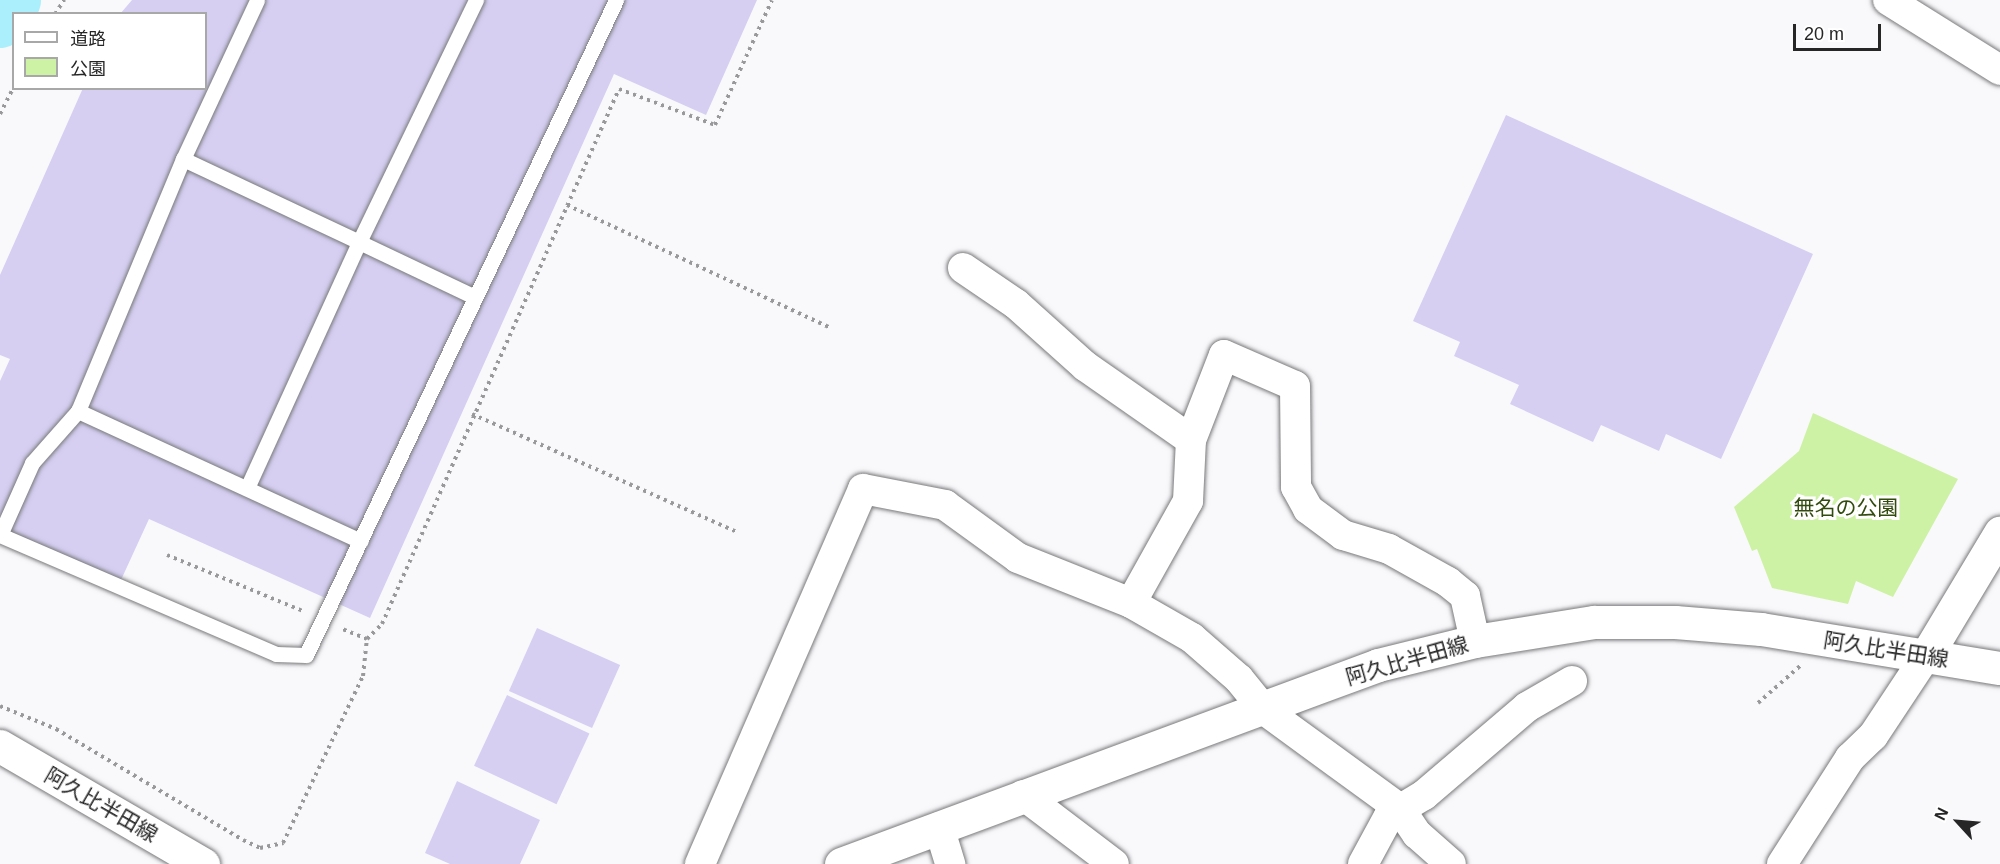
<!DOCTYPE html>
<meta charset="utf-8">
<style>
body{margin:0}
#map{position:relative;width:2000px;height:864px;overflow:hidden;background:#f9f9fc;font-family:Helvetica,"Noto Sans JP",sans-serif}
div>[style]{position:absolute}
.green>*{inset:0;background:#cef2a5}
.river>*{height:54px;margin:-27px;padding:0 27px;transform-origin:27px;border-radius:27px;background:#aaeffb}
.building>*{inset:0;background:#d6cff2;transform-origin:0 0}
.path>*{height:4px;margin-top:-2px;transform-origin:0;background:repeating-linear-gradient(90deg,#99999b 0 3px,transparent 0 7.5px)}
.roads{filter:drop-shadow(0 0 2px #79797b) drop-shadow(0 0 2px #79797b)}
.lane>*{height:15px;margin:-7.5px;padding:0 7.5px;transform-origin:7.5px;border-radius:7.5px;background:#fff}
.street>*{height:30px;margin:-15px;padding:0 15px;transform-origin:15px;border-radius:15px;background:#fff}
.secondary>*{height:33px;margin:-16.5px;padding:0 16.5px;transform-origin:16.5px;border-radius:16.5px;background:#fff}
span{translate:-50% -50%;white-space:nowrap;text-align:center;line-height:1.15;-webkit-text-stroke:6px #fff;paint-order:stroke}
.park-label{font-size:21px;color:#334b0f}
.street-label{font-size:21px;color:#262627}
.legend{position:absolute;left:12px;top:12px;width:195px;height:78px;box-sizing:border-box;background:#fff;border:2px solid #a8a8a9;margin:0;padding:8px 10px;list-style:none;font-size:18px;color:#262627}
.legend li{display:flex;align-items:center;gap:12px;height:30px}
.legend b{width:30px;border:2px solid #a8a8a9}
.north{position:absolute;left:1928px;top:792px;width:60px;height:60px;-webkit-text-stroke:4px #fff;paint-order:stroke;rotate:296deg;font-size:16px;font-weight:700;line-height:24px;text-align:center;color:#262627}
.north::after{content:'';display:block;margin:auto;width:21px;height:27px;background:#262627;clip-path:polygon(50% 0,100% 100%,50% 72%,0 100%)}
.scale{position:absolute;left:1793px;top:24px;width:88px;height:27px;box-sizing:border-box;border:3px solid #262627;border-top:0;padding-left:8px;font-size:18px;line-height:21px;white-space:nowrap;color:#262627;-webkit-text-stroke:4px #fff;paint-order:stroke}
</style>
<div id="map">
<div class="green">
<i style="clip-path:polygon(1813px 413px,1958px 479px,1893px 597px,1856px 581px,1848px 604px,1772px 588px,1757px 549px,1752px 551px,1734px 507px,1799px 451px)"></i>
</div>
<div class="river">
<i style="left:0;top:21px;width:25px;rotate:-56deg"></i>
</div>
<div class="building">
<i style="clip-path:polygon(132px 0,757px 0,706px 115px,614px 74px,370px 618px,149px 519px,115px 593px,0 543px,0 381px,10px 359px,0 355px,0 275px,83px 88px,206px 88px,206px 14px,120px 14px)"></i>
<i style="clip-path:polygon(1506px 115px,1813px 254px,1721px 459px,1666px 434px,1659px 451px,1601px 425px,1593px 442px,1510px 404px,1519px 385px,1454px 356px,1460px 342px,1413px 321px)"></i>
<i style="left:537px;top:628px;width:91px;height:69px;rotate:24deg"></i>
<i style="left:507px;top:695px;width:91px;height:78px;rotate:25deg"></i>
<i style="clip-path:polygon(457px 781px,540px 820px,520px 864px,450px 864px,425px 853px)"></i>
</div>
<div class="path">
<i style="left:55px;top:14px;width:17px;rotate:-57deg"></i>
<i style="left:0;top:114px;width:31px;rotate:-63deg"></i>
<i style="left:567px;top:205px;width:289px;rotate:25deg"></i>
<i style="left:472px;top:414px;width:290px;rotate:24deg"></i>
<i style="left:167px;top:555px;width:147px;rotate:22.4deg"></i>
<i style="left:367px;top:639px;width:21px;rotate:-45deg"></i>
<i style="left:382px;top:624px;width:585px;rotate:-66.11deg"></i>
<i style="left:619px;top:89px;width:103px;rotate:20.6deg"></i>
<i style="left:715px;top:125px;width:137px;rotate:-65.5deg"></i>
<i style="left:1758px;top:703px;width:56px;rotate:-41.4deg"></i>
<i style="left:0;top:706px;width:61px;rotate:22.3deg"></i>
<i style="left:56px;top:729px;width:217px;rotate:30.7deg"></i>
<i style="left:243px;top:840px;width:19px;rotate:25deg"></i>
<i style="left:260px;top:848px;width:24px;rotate:-12deg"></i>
<i style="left:283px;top:843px;width:185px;rotate:-64.4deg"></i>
<i style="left:363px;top:676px;width:37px;rotate:-84deg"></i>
<i style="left:367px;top:639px;width:27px;rotate:-158deg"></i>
</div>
<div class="roads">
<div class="lane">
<i style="left:183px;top:159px;width:195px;rotate:25.2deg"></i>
<i style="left:359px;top:242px;width:269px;rotate:-64.2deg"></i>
<i style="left:78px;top:411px;width:311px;rotate:24.7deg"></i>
<i style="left:247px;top:488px;width:270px;rotate:-65.5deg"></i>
<i style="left:359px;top:242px;width:128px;rotate:25.4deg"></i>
<i style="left:0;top:535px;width:301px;rotate:23.3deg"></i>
<i style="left:276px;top:654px;width:30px;rotate:2deg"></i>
<i style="left:306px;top:655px;width:725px;rotate:-64.67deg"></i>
<i style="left:0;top:535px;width:79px;rotate:-66deg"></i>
<i style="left:32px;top:463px;width:69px;rotate:-48.5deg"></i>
<i style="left:78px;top:411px;width:273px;rotate:-67.4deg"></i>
<i style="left:183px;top:159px;width:175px;rotate:-65deg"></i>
</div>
<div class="street">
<i style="left:1888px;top:0;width:132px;rotate:32deg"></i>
<i style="left:963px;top:268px;width:64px;rotate:34.2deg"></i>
<i style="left:1016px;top:304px;width:93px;rotate:41.9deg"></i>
<i style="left:1085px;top:366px;width:129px;rotate:34.9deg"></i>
<i style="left:1131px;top:603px;width:117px;rotate:-60.8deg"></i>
<i style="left:1188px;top:501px;width:61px;rotate:-87.2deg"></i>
<i style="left:1191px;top:440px;width:91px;rotate:-68.8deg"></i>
<i style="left:1224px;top:355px;width:77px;rotate:23.6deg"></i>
<i style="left:1295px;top:386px;width:101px;rotate:89.4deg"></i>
<i style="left:1296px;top:487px;width:25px;rotate:61deg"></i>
<i style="left:1308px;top:509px;width:44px;rotate:36.6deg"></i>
<i style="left:1343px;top:535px;width:48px;rotate:16.9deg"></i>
<i style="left:1389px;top:549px;width:68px;rotate:29.2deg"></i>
<i style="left:1448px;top:582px;width:22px;rotate:39deg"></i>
<i style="left:1465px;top:596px;width:46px;rotate:77.5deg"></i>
<i style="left:1023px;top:795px;width:114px;rotate:37.2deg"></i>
<i style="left:939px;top:827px;width:39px;rotate:73deg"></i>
<i style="left:700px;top:864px;width:409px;rotate:-66.5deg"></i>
<i style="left:863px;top:489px;width:84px;rotate:11deg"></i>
<i style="left:945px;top:505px;width:90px;rotate:36deg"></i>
<i style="left:1018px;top:558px;width:122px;rotate:21.7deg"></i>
<i style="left:1131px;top:603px;width:70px;rotate:29.8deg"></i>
<i style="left:1192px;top:638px;width:62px;rotate:41.1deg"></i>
<i style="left:1239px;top:679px;width:38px;rotate:51deg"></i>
<i style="left:1263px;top:709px;width:170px;rotate:36.1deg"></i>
<i style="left:1400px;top:809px;width:30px;rotate:56deg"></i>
<i style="left:1417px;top:834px;width:45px;rotate:41.4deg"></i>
<i style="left:1363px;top:864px;width:55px;rotate:-61.6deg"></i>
<i style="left:1389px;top:816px;width:41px;rotate:-31deg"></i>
<i style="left:1424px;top:795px;width:135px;rotate:-40.5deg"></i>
<i style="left:1527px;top:707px;width:52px;rotate:-30deg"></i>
<i style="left:1782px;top:864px;width:126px;rotate:-57.3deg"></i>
<i style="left:1850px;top:758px;width:32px;rotate:-44deg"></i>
<i style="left:1873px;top:736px;width:96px;rotate:-56.5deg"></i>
</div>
<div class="secondary">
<i style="left:1926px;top:656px;width:144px;rotate:-59deg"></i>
<i style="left:0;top:746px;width:235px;rotate:30.2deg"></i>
<i style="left:841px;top:864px;width:573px;rotate:-20.33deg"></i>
<i style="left:1378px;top:665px;width:100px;rotate:-13.9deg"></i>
<i style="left:1475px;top:641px;width:121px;rotate:-9.1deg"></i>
<i style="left:1594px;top:622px;width:81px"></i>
<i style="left:1675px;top:622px;width:86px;rotate:4.7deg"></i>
<i style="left:1761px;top:629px;width:242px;rotate:9.3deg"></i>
</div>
</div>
<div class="park-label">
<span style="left:1846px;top:508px">無名の公園</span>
</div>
<div class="street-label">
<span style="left:1886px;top:650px;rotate:9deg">阿久比半田線</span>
<span style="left:1407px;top:661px;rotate:-16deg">阿久比半田線</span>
<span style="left:101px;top:805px;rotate:30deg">阿久比半田線</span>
</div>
<ul class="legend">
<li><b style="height:8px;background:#fff"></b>道路</li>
<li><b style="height:16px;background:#cef2a5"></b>公園</li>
</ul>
<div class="north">N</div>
<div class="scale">20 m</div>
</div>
